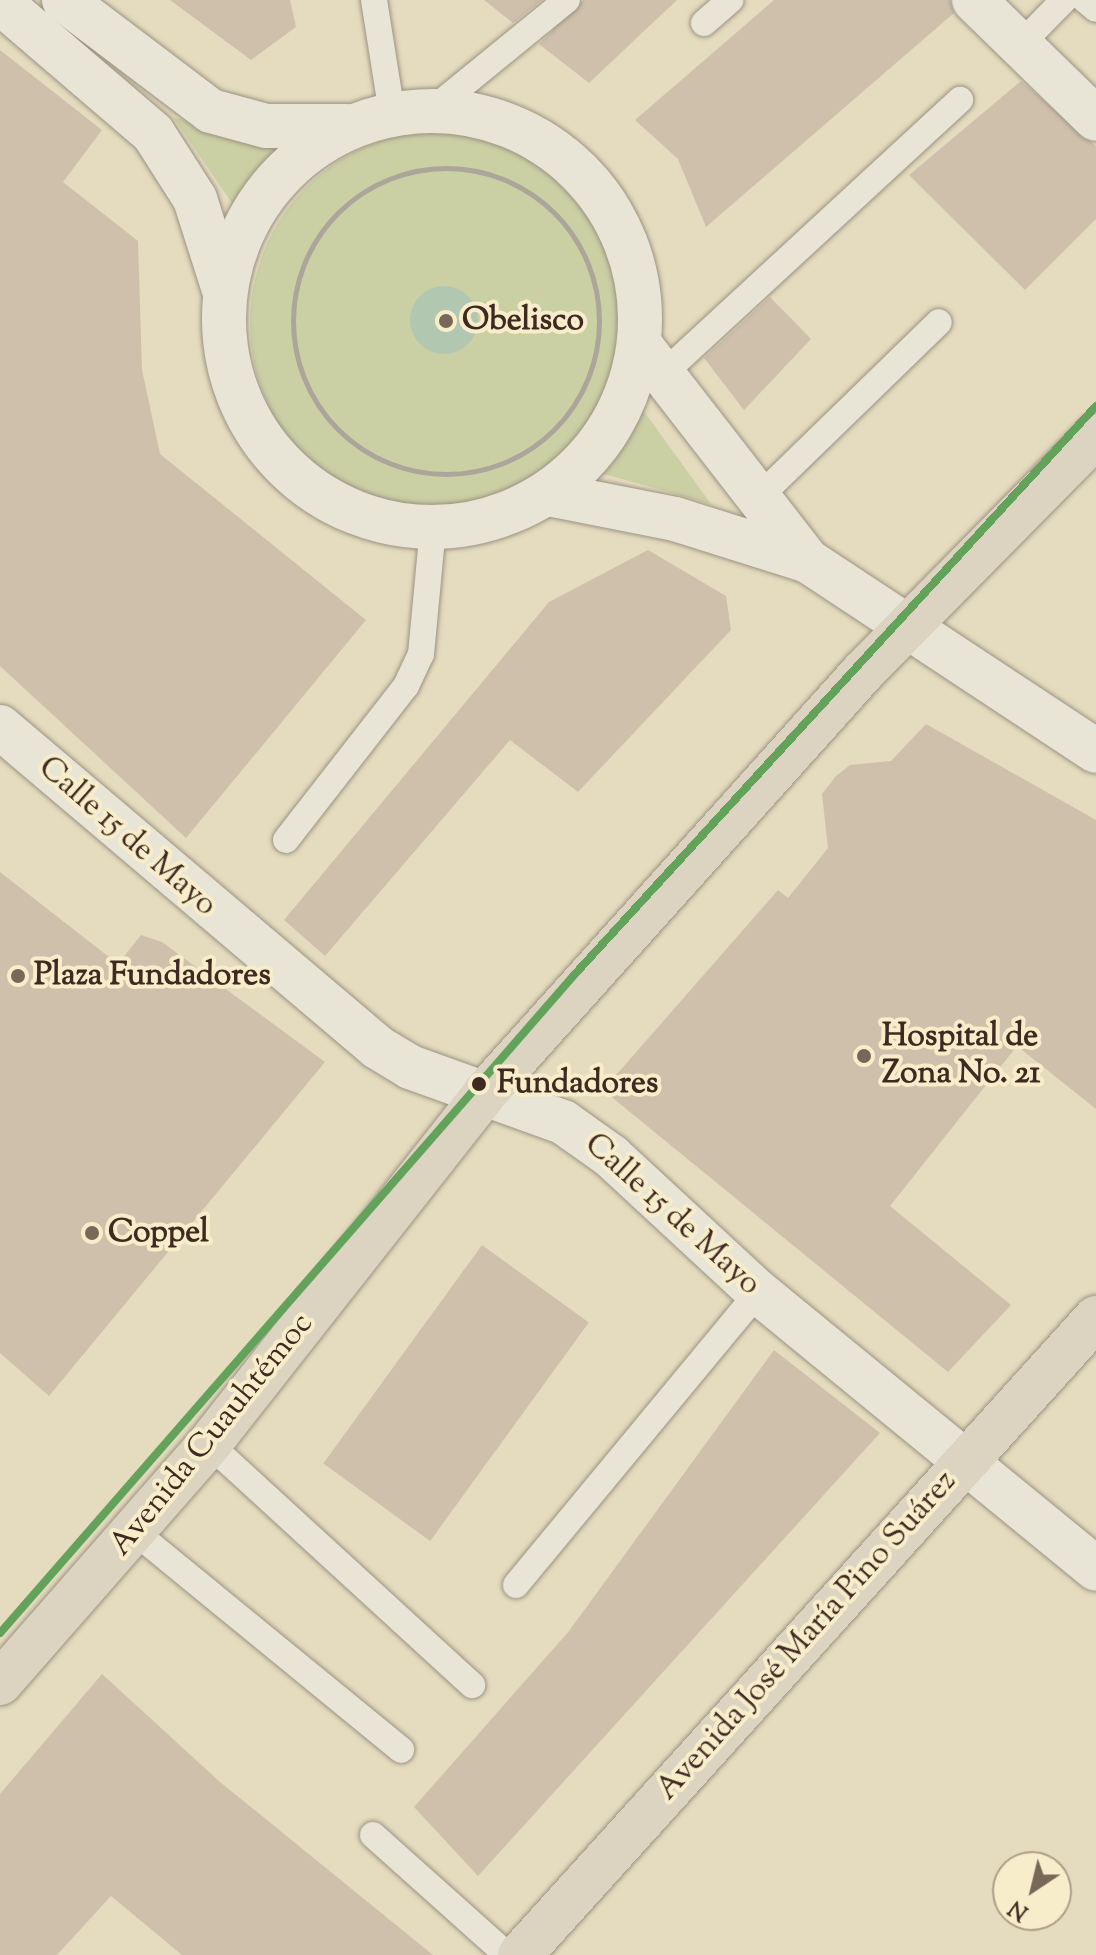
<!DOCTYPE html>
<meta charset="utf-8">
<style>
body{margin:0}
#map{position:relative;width:1096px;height:1955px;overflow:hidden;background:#e5dbbe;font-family:"Sorts Mill Goudy",serif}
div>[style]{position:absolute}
.green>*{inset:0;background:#cbcfa4}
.round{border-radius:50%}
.water>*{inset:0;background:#b2c7b0}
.building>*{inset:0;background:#cfc0ac;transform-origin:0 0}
.path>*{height:5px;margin-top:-2.5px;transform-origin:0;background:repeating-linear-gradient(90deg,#aba59a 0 2px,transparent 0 6px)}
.path>.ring{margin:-2.5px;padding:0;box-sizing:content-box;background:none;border:5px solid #aba59a;border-radius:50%}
.roads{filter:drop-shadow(0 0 2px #9b9382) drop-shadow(0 0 2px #9b9382)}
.lane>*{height:26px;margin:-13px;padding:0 13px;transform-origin:13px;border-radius:13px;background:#e8e4d6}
.street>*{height:44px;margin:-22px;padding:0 22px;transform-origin:22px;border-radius:22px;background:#e8e4d6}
.secondary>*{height:44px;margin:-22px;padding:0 22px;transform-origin:22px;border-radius:22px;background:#e8e4d6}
.secondary>.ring{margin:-22px;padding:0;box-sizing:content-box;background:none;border:44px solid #e8e4d6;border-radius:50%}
.highway>*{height:44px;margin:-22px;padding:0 22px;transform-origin:22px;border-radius:22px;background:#dcd4c1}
.metro-1>*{height:8px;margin:-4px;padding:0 4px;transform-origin:4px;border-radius:4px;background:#62a25b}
.dots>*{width:22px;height:22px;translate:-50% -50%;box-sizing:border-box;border:4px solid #f8edcb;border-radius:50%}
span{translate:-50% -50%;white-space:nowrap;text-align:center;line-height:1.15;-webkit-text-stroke:8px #f8edcb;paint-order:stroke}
.poi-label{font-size:32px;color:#3e2a21;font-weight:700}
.left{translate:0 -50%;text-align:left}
.street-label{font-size:32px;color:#3e2a21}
.stop-label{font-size:32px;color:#3e2a21;font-weight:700}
.north{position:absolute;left:992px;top:1851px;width:80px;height:80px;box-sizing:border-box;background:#f8edcb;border:2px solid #ae9f87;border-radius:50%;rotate:215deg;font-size:22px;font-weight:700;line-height:32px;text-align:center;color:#3e2a21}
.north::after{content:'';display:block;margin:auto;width:28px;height:36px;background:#786858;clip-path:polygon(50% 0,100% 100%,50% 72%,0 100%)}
</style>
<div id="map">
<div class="green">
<i style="clip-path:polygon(173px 117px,286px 151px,238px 212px)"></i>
<i class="round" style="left:250px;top:131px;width:384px;height:384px"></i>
<i style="clip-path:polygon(643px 410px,711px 504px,597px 472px)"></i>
</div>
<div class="water">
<i class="round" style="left:410px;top:286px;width:68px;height:68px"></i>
</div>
<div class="building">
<i style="clip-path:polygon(170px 0,290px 0,296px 27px,251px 60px)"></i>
<i style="clip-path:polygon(484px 0,542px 0,513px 23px)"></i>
<i style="clip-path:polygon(583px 0,677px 0,589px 83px,539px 44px)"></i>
<i style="clip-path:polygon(774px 0,950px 0,954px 13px,706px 227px,678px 159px,635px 120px)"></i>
<i style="clip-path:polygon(0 50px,102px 130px,63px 182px,138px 241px,142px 370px,160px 454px,366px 620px,186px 838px,0 666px)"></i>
<i style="clip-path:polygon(1021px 81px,1096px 146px,1096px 219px,1025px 290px,909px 175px)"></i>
<i style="clip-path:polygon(770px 297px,811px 339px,744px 410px,704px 358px)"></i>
<i style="clip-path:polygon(648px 550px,726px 596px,731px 630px,578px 792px,510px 740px,325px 956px,284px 920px,549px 602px)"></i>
<i style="clip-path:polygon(926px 724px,1096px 820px,1096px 1109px,1017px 1046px,890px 1206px,1011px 1305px,948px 1372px,603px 1090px,778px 890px,788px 898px,828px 848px,822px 794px,836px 776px,850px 765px,891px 761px)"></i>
<i style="clip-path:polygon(0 872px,118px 964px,141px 935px,162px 942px,325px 1062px,49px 1396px,0 1353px)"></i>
<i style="left:482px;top:1245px;width:132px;height:270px;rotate:36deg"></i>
<i style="clip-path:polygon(774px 1350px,880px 1433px,478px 1876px,414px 1807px,569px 1631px)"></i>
<i style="clip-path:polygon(102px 1674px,220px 1782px,433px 1955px,182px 1955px,111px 1896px,57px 1955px,0 1955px,0 1794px)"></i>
</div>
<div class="path">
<i class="ring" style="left:293px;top:168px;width:301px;height:301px"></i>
</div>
<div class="roads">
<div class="lane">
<i style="left:374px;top:0;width:115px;rotate:81deg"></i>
<i style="left:1085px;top:0;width:14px;rotate:39deg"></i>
<i style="left:704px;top:23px;width:35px;rotate:-41deg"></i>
<i style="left:1021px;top:44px;width:62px;rotate:-45.7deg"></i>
<i style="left:432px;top:110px;width:174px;rotate:-39.2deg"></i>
<i style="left:664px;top:373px;width:403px;rotate:-42.7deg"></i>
<i style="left:758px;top:498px;width:252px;rotate:-44.2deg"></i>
<i style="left:286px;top:840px;width:195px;rotate:-52.1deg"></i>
<i style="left:406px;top:686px;width:35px;rotate:-65deg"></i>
<i style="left:421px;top:654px;width:127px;rotate:-84.6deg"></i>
<i style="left:209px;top:1444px;width:357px;rotate:42.5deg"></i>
<i style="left:135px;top:1532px;width:344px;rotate:39.3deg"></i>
<i style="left:516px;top:1585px;width:380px;rotate:-50.4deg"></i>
<i style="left:373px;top:1835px;width:180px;rotate:41.8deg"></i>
</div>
<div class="street">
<i style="left:974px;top:0;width:170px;rotate:44.3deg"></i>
<i style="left:0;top:727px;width:494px;rotate:40.3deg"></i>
<i style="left:377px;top:1047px;width:39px;rotate:31deg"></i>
<i style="left:410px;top:1067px;width:163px;rotate:19.8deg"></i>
<i style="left:563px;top:1122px;width:59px;rotate:35.3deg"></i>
<i style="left:611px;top:1156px;width:200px;rotate:42.8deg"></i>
<i style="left:758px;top:1292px;width:437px;rotate:39.3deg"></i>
</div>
<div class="secondary">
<i style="left:64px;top:0;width:184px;rotate:37.1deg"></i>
<i style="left:211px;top:111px;width:57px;rotate:15.3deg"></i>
<i style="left:266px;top:126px;width:81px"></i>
<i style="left:0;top:2px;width:201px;rotate:40.6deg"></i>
<i style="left:153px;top:133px;width:78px;rotate:57.5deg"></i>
<i style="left:195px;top:199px;width:96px;rotate:72.3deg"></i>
<i class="ring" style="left:224px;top:111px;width:372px;height:372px"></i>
<i style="left:641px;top:346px;width:272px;rotate:52.2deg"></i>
<i style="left:548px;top:494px;width:129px;rotate:11.1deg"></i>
<i style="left:675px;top:519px;width:139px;rotate:17.5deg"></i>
<i style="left:808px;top:561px;width:345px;rotate:33.4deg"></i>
</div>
<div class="highway">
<i style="left:0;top:1683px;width:317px;rotate:-48.8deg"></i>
<i style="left:209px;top:1444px;width:445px;rotate:-51.8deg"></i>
<i style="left:484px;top:1094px;width:567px;rotate:-48.07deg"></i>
<i style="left:863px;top:672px;width:332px;rotate:-45.4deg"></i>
<i style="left:520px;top:1955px;width:859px;rotate:-47.88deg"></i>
</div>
</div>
<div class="metro-1">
<i style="left:0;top:1633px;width:875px;rotate:-48.89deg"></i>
<i style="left:575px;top:974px;width:771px;rotate:-47.47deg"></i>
</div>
<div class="dots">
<i style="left:446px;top:321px;background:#786858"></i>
<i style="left:18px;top:976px;background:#786858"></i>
<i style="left:864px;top:1056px;background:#786858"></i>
<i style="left:479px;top:1084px;background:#3e2a21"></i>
<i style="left:92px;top:1233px;background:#786858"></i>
</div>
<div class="poi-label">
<span class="left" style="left:462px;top:321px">Obelisco</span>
<span class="left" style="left:34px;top:976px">Plaza Fundadores</span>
<span class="left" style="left:882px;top:1056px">Hospital de<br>Zona No. 21</span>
<span class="left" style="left:108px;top:1233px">Coppel</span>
</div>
<div class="street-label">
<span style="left:127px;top:837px;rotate:41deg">Calle 15 de Mayo</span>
<span style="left:672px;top:1215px;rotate:42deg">Calle 15 de Mayo</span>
<span style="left:212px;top:1435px;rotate:-51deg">Avenida Cuauhtémoc</span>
<span style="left:807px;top:1636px;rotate:-48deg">Avenida José María Pino Suárez</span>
</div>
<div class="stop-label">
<span class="left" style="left:497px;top:1084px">Fundadores</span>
</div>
<div class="north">N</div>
</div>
